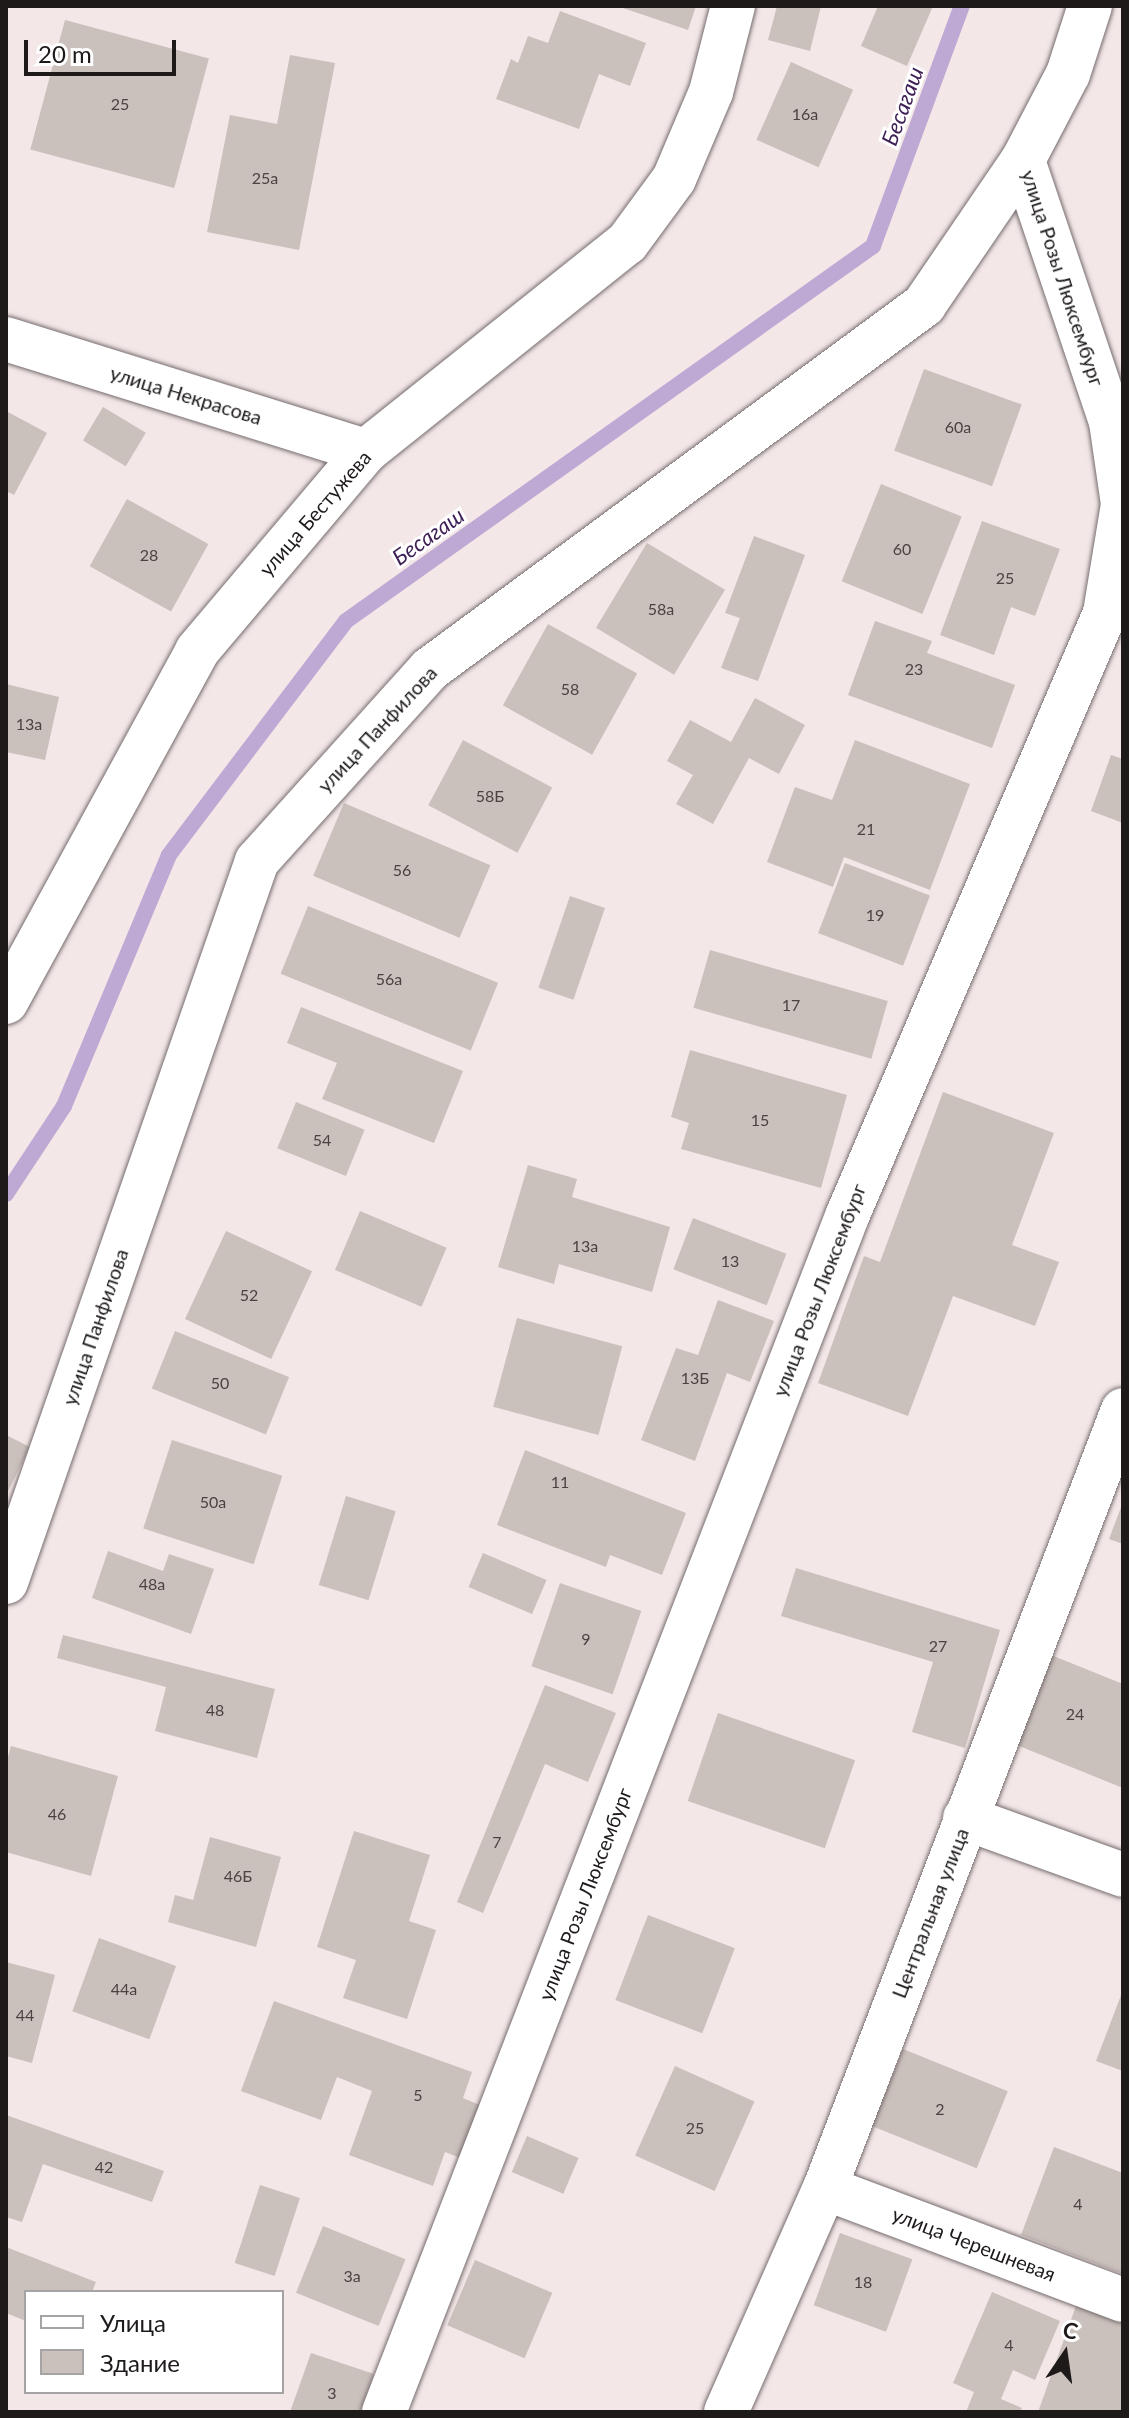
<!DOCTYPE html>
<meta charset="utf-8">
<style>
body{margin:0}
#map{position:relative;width:1129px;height:2418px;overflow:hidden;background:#f3e7e8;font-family:Lato,sans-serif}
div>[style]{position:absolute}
.stream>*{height:16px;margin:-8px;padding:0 8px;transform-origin:8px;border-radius:8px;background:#bea8d4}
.building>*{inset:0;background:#cac0bc;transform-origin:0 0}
.roads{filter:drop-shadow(0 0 2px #766c6d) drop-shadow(0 0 2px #766c6d)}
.minor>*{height:44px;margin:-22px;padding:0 22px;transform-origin:22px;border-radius:22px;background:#fff}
span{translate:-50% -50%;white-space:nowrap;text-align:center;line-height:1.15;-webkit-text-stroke:6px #fff;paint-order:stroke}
.number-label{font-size:16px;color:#494442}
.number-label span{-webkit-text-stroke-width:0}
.street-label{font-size:20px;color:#1e1a1a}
.water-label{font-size:22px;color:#3e1f55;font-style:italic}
.frame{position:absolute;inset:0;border:8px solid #1e1a1a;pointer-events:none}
.legend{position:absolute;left:24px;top:2290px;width:260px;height:104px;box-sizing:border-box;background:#fff;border:2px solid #a5a3a3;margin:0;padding:10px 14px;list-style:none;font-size:24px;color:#1e1a1a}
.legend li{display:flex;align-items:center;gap:16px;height:40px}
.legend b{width:40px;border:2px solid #a5a3a3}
.north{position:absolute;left:1025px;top:2314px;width:80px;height:80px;-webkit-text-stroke:6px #fff;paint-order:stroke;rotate:13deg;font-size:22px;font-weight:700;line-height:32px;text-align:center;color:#1e1a1a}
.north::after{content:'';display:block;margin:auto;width:28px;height:36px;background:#1e1a1a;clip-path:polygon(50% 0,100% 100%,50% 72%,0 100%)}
.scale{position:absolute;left:24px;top:40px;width:152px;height:36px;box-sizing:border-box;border:4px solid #1e1a1a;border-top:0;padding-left:10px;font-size:24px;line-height:28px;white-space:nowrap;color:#1e1a1a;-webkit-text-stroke:6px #fff;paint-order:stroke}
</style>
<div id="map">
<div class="stream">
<i style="left:6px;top:1194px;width:105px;rotate:-56.6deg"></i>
<i style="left:64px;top:1106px;width:272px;rotate:-67.3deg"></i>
<i style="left:169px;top:855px;width:293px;rotate:-52.9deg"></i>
<i style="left:346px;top:621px;width:647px;rotate:-35.43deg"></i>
<i style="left:873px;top:246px;width:256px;rotate:-69.7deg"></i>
</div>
<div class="building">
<i style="clip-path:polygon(617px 6px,696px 6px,688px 30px)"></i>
<i style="clip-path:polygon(777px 6px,821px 6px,810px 51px,768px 40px)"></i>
<i style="clip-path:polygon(878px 6px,933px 6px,907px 66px,861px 46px)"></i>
<i style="clip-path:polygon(560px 11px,646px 43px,630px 86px,599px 74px,579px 129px,496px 99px,511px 59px,518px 63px,528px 36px,548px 43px)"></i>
<i style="left:65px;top:20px;width:149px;height:134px;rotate:15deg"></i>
<i style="clip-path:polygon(290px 55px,335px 63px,299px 250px,207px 232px,230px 115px,277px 124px)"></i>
<i style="left:791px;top:62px;width:68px;height:85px;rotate:24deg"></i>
<i style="left:924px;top:369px;width:104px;height:87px;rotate:20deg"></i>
<i style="left:103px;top:407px;width:50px;height:39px;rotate:31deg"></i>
<i style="clip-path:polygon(6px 411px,47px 433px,14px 495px,6px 491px)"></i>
<i style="left:881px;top:484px;width:87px;height:105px;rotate:22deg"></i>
<i style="left:127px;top:499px;width:93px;height:77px;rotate:29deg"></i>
<i style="clip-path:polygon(982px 521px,1060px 549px,1035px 616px,1011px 607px,994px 655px,940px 635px)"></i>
<i style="clip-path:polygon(754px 536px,805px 555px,758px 681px,721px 668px,740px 618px,725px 613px)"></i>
<i style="left:647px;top:543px;width:91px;height:99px;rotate:31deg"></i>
<i style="clip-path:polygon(875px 621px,932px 641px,927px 653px,1015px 685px,992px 748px,848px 695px)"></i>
<i style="left:548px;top:624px;width:102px;height:93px;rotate:29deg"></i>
<i style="clip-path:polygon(6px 684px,59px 697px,45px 760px,6px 752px)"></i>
<i style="clip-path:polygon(755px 698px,805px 725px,779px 774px,749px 758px,713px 824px,676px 804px,693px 775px,667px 761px,690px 720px,731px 742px)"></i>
<i style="left:463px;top:740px;width:101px;height:74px;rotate:28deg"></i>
<i style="clip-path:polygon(855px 740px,970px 784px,930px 890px,844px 857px,833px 887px,767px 862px,795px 787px,832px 800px)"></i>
<i style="clip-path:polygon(1111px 755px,1123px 759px,1123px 823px,1091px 811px)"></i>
<i style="left:344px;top:803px;width:159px;height:79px;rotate:23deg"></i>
<i style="left:845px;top:863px;width:91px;height:75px;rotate:21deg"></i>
<i style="left:570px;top:896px;width:37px;height:97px;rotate:19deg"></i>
<i style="left:308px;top:906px;width:205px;height:73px;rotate:22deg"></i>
<i style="left:710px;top:950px;width:185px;height:60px;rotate:16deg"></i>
<i style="clip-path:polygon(301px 1007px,463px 1071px,434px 1143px,322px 1099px,337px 1063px,287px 1043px)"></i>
<i style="clip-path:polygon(690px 1050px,847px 1095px,821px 1188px,681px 1149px,689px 1123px,671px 1117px)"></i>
<i style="clip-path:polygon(943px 1092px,1054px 1133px,1012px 1245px,1059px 1262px,1035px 1326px,953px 1296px,908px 1416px,818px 1383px,864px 1256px,880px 1262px)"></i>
<i style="left:296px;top:1102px;width:74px;height:50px;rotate:22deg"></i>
<i style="clip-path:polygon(528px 1165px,577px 1179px,572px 1197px,670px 1227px,652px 1292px,559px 1264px,554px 1284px,498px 1267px)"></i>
<i style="left:360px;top:1211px;width:94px;height:64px;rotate:23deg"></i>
<i style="left:693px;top:1218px;width:100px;height:55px;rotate:21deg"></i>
<i style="left:226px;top:1231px;width:95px;height:97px;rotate:25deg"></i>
<i style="clip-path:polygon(718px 1300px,774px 1321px,750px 1382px,727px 1373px,695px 1461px,641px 1440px,676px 1348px,698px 1355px)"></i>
<i style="left:517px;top:1318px;width:109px;height:92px;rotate:15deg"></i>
<i style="left:175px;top:1331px;width:123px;height:62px;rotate:22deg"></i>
<i style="clip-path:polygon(6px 1435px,30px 1447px,6px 1495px)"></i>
<i style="left:172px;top:1440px;width:116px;height:93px;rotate:18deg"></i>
<i style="clip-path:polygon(525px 1450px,686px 1513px,662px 1575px,610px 1555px,606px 1567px,497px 1525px)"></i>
<i style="left:346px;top:1496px;width:52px;height:93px;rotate:17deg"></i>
<i style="clip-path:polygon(1123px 1502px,1123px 1544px,1109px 1539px)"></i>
<i style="clip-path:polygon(108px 1551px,163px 1571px,169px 1554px,214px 1569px,191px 1634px,92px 1598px)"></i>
<i style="left:483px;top:1553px;width:69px;height:37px;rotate:23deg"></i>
<i style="clip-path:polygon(796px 1568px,1000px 1630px,965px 1748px,912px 1732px,933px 1662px,781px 1616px)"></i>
<i style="left:560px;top:1583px;width:86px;height:88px;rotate:19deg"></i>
<i style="clip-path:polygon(63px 1635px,275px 1689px,257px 1758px,155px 1731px,166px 1687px,57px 1658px)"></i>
<i style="clip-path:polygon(1051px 1655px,1123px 1684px,1123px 1788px,1014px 1744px)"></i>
<i style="clip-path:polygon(545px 1685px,616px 1713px,588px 1782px,545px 1764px,483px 1913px,457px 1902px)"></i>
<i style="left:718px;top:1713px;width:145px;height:93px;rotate:19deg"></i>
<i style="clip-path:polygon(11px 1746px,118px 1776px,91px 1876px,6px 1852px,6px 1764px)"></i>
<i style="clip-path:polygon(354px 1831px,430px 1855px,409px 1921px,436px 1930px,407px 2019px,343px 1998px,356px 1960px,317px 1947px)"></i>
<i style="clip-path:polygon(210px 1837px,281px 1857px,256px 1947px,168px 1922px,175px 1895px,193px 1900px)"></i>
<i style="left:648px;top:1915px;width:93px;height:91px;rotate:21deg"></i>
<i style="left:99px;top:1938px;width:82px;height:78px;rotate:20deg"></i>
<i style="clip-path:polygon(6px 1962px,55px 1975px,32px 2063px,6px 2056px)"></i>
<i style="clip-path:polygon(1123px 1990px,1123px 2071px,1096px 2061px)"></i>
<i style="clip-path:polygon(274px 2001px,472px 2072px,463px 2098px,482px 2106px,463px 2159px,445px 2152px,433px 2186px,349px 2155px,372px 2091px,337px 2077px,321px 2120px,241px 2091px)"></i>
<i style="left:903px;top:2049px;width:113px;height:83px;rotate:22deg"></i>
<i style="left:675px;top:2066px;width:87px;height:98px;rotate:24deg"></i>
<i style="clip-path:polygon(6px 2115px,164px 2171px,152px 2202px,43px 2164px,22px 2222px,6px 2217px)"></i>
<i style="left:527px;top:2136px;width:56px;height:39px;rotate:23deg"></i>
<i style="clip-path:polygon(1054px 2147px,1123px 2173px,1123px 2274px,1021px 2235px)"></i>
<i style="left:260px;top:2185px;width:42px;height:82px;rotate:18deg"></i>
<i style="left:323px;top:2226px;width:89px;height:72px;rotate:22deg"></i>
<i style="left:840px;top:2233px;width:77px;height:77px;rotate:20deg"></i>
<i style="clip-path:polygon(6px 2247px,96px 2282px,92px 2292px,26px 2292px,26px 2321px,6px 2313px)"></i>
<i style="left:475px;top:2260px;width:84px;height:71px;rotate:23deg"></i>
<i style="clip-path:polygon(992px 2292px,1060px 2321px,1035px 2380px,1013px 2370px,1001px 2399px,1022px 2408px,1020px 2412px,966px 2412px,974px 2392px,953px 2383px)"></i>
<i style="clip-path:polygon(1077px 2303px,1123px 2319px,1123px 2412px,1038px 2412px)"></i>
<i style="clip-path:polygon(311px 2353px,374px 2374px,360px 2412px,290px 2412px)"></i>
</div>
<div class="roads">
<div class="minor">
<i style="left:6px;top:339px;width:377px;rotate:17.3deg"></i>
<i style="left:6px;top:1002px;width:400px;rotate:-61.4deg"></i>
<i style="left:197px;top:651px;width:262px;rotate:-49.8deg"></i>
<i style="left:366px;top:451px;width:334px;rotate:-38.6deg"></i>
<i style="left:627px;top:243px;width:79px;rotate:-53.7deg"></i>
<i style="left:674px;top:179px;width:95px;rotate:-67deg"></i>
<i style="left:711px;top:92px;width:89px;rotate:-75.7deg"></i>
<i style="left:6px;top:1582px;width:763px;rotate:-70.81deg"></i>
<i style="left:257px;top:861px;width:258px;rotate:-48deg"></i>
<i style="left:430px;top:669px;width:614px;rotate:-36.38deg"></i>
<i style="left:924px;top:305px;width:176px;rotate:-55.7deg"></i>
<i style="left:1023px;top:160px;width:97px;rotate:-62.4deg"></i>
<i style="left:1068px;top:74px;width:71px;rotate:-72.1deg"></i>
<i style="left:965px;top:1818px;width:168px;rotate:19.8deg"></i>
<i style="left:825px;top:2188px;width:318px;rotate:20.6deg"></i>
<i style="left:384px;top:2412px;width:1285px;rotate:-68.83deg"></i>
<i style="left:848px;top:1214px;width:654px;rotate:-66.85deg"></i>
<i style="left:1105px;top:613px;width:110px;rotate:-80.6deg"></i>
<i style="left:1123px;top:504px;width:83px;rotate:-98.3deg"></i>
<i style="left:1111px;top:422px;width:276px;rotate:-108.6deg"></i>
<i style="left:726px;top:2412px;width:245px;rotate:-66.2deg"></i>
<i style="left:825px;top:2188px;width:833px;rotate:-69.04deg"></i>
</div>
</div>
<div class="number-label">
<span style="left:120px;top:104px">25</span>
<span style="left:805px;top:114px">16а</span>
<span style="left:265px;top:178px">25а</span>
<span style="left:958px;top:427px">60а</span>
<span style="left:902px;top:549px">60</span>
<span style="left:149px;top:555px">28</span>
<span style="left:1005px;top:578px">25</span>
<span style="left:661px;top:609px">58а</span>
<span style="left:914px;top:669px">23</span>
<span style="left:570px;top:689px">58</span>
<span style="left:29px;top:724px">13а</span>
<span style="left:490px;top:796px">58Б</span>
<span style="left:866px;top:829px">21</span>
<span style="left:402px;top:870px">56</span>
<span style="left:875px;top:915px">19</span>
<span style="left:389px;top:979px">56а</span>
<span style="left:791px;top:1005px">17</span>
<span style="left:760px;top:1120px">15</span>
<span style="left:322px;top:1140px">54</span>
<span style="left:585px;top:1246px">13а</span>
<span style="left:730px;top:1261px">13</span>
<span style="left:249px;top:1295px">52</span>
<span style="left:695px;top:1378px">13Б</span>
<span style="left:220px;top:1383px">50</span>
<span style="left:560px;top:1482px">11</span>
<span style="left:213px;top:1502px">50а</span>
<span style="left:152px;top:1584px">48а</span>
<span style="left:586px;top:1639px">9</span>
<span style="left:938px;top:1646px">27</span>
<span style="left:215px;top:1710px">48</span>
<span style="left:1075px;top:1714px">24</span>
<span style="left:57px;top:1814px">46</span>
<span style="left:497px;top:1842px">7</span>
<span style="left:238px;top:1876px">46Б</span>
<span style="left:124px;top:1989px">44а</span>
<span style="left:25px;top:2015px">44</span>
<span style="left:418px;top:2095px">5</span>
<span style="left:940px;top:2109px">2</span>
<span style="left:695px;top:2128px">25</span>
<span style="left:104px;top:2167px">42</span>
<span style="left:1078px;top:2204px">4</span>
<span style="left:352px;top:2276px">3а</span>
<span style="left:863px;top:2282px">18</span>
<span style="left:1009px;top:2345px">4</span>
<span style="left:332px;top:2393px">3</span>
</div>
<div class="street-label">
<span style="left:1063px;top:278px;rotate:72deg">улица Розы Люксембург</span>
<span style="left:186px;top:395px;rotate:17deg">улица Некрасова</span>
<span style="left:315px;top:513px;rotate:-49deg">улица Бестужева</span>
<span style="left:377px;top:729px;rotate:-47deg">улица Панфилова</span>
<span style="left:819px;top:1290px;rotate:-69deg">улица Розы Люксембург</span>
<span style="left:95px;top:1327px;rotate:-71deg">улица Панфилова</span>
<span style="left:585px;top:1894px;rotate:-69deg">улица Розы Люксембург</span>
<span style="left:930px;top:1913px;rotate:-69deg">Центральная улица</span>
<span style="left:974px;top:2244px;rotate:21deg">улица Черешневая</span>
</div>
<div class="water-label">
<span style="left:902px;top:106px;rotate:-70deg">Бесагаш</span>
<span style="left:428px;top:536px;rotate:-35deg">Бесагаш</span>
</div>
<div class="frame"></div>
<ul class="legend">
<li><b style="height:10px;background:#fff"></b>Улица</li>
<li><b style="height:22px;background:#cac0bc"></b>Здание</li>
</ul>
<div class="north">С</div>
<div class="scale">20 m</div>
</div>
